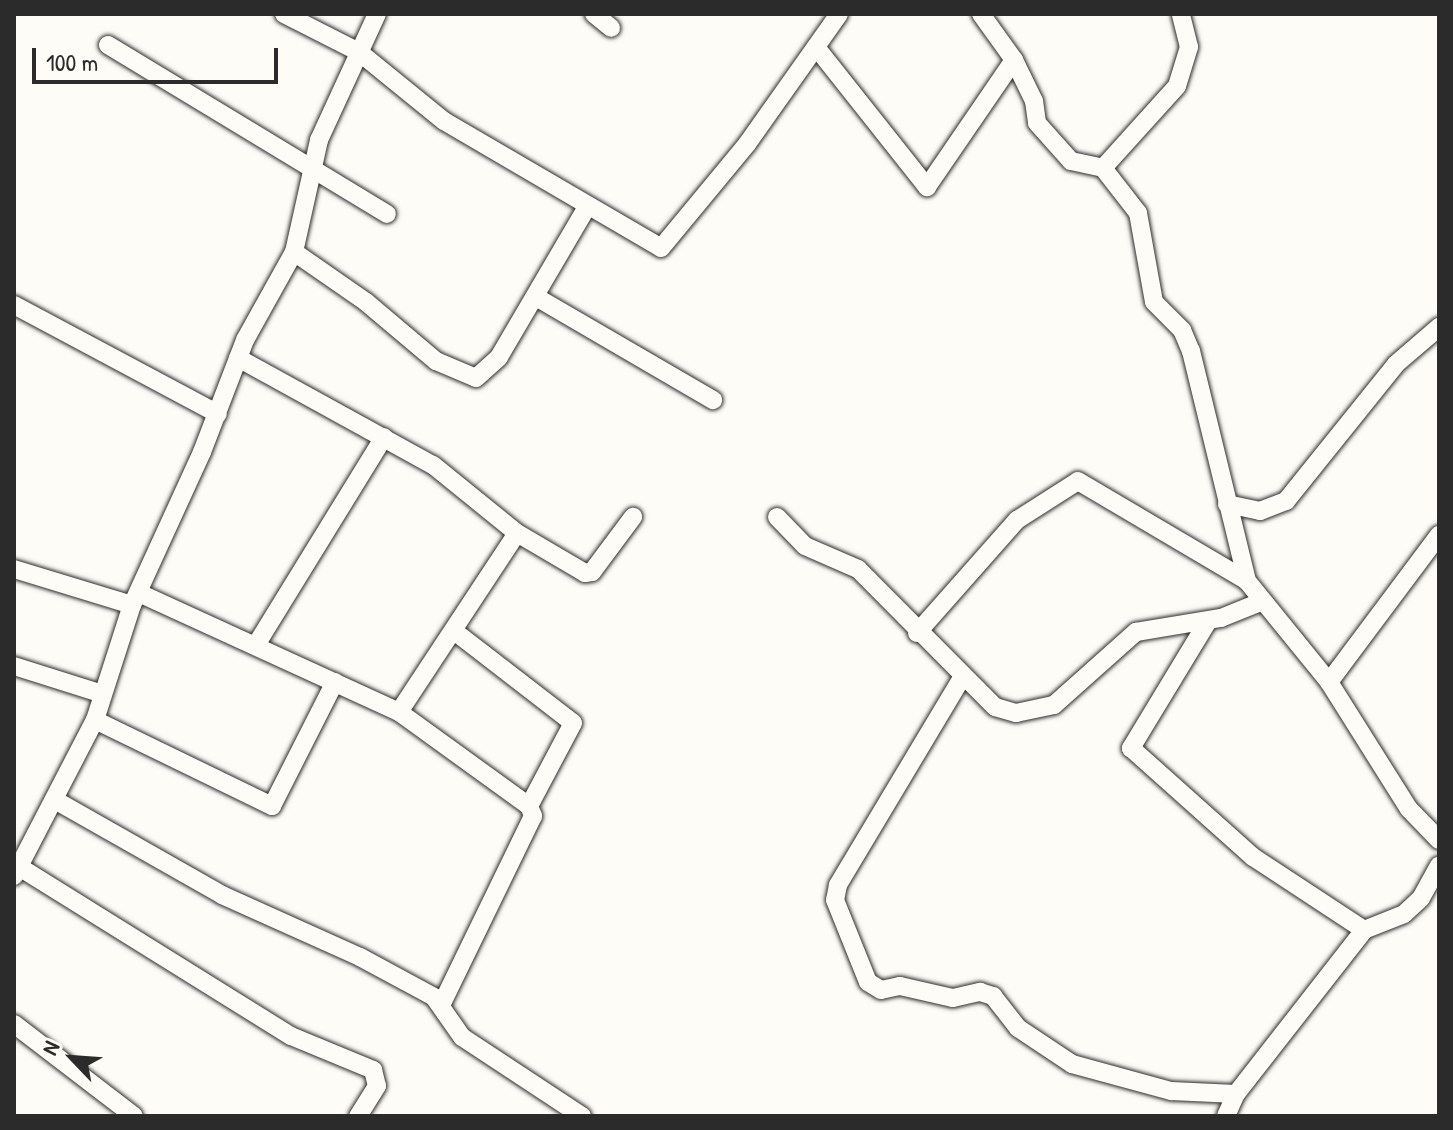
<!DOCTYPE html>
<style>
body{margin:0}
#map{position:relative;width:1453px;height:1130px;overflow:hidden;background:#fdfcf7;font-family:"Patrick Hand",sans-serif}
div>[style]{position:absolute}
.roads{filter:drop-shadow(0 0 2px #2b2b2b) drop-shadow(0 0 2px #2b2b2b)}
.street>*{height:18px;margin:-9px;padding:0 9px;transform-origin:9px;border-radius:9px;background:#fdfcf7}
span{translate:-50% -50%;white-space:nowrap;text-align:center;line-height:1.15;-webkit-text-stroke:7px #fdfcf7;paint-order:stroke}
.frame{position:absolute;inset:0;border:16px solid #2b2b2b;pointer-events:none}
.north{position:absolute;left:32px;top:1018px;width:80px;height:80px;-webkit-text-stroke:6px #fdfcf7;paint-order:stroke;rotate:295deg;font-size:22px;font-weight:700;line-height:32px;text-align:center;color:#2b2b2b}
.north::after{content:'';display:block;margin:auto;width:28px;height:36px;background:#2b2b2b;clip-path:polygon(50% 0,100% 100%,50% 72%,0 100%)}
.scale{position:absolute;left:32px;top:48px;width:246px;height:36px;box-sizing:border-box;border:4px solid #2b2b2b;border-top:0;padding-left:10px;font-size:24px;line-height:28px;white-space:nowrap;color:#2b2b2b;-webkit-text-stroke:6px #fdfcf7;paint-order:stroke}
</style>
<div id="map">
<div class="roads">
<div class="street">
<i style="left:284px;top:14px;width:84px;rotate:26.9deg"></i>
<i style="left:359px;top:52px;width:109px;rotate:39.1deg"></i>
<i style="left:444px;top:121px;width:251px;rotate:30.3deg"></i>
<i style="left:661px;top:248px;width:135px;rotate:-50.4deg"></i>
<i style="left:747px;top:144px;width:159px;rotate:-54.7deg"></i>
<i style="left:594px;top:14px;width:22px;rotate:39deg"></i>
<i style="left:981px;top:14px;width:57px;rotate:54.3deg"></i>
<i style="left:1014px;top:60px;width:46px;rotate:64deg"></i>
<i style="left:1034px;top:101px;width:22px;rotate:82deg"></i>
<i style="left:1037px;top:123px;width:51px;rotate:48.2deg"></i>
<i style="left:1071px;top:161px;width:33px;rotate:12deg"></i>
<i style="left:1103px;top:168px;width:57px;rotate:52.1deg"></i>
<i style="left:1138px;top:213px;width:90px;rotate:79.8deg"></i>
<i style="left:1154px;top:302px;width:40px;rotate:45deg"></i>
<i style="left:1182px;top:330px;width:23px;rotate:67deg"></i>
<i style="left:1191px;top:351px;width:237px;rotate:76.3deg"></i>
<i style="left:1247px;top:581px;width:130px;rotate:50.9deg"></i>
<i style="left:1329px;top:682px;width:150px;rotate:57.8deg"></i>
<i style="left:1409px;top:809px;width:43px;rotate:45.9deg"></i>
<i style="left:108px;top:45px;width:326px;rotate:31.2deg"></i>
<i style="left:816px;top:47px;width:179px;rotate:51.6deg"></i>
<i style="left:927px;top:187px;width:154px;rotate:-55.6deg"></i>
<i style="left:1103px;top:168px;width:110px;rotate:-47.9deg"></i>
<i style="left:1177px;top:86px;width:41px;rotate:-72.9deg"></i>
<i style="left:1189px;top:47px;width:34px;rotate:-104deg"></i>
<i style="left:294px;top:252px;width:88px;rotate:34.8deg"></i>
<i style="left:366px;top:302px;width:92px;rotate:40.1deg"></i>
<i style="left:436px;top:361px;width:43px;rotate:23deg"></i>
<i style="left:476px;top:378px;width:31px;rotate:-42deg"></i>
<i style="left:499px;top:357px;width:174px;rotate:-59.6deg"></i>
<i style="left:536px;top:297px;width:205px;rotate:30.2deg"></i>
<i style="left:14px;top:305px;width:231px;rotate:28.1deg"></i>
<i style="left:238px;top:358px;width:222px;rotate:28.8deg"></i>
<i style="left:433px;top:465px;width:108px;rotate:39deg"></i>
<i style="left:517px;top:533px;width:79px;rotate:30.5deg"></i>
<i style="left:585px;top:573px;width:7px;rotate:-8deg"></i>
<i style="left:592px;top:572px;width:69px;rotate:-53.3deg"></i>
<i style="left:1227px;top:504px;width:34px;rotate:12deg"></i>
<i style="left:1260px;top:511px;width:28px;rotate:-21deg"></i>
<i style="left:1286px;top:501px;width:176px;rotate:-51.2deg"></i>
<i style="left:1396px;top:364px;width:57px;rotate:-40.7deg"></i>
<i style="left:777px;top:517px;width:40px;rotate:46deg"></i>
<i style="left:805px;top:546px;width:58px;rotate:23.5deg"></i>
<i style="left:858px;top:569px;width:194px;rotate:45.2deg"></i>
<i style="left:995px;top:707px;width:22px;rotate:16deg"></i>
<i style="left:1016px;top:713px;width:39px;rotate:-12deg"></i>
<i style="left:1054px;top:705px;width:110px;rotate:-41.7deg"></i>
<i style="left:1136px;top:632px;width:86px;rotate:-9.4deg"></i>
<i style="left:1221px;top:618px;width:45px;rotate:-22deg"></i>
<i style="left:14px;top:569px;width:123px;rotate:17deg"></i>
<i style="left:139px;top:593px;width:286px;rotate:24.6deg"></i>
<i style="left:399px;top:712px;width:160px;rotate:35.9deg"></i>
<i style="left:529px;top:806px;width:11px;rotate:68deg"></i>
<i style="left:533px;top:816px;width:208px;rotate:115.9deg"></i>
<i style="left:1208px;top:621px;width:149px;rotate:121.2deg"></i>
<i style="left:1131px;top:748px;width:164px;rotate:41.8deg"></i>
<i style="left:1253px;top:857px;width:133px;rotate:33.3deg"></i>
<i style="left:454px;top:631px;width:150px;rotate:37.7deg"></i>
<i style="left:573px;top:723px;width:94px;rotate:117.9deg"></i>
<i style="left:917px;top:633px;width:151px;rotate:-48.5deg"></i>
<i style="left:1017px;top:520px;width:72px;rotate:-32.6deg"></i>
<i style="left:1078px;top:481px;width:196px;rotate:30.6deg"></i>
<i style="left:256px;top:645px;width:244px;rotate:-58.4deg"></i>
<i style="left:14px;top:666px;width:93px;rotate:17.5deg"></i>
<i style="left:963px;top:676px;width:244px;rotate:120.9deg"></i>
<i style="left:838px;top:885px;width:15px;rotate:101deg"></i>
<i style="left:835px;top:900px;width:88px;rotate:68.1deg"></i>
<i style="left:868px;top:982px;width:15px;rotate:32deg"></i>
<i style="left:881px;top:990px;width:19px;rotate:-12deg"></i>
<i style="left:900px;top:986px;width:54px;rotate:12.8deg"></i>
<i style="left:953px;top:998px;width:28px;rotate:-13deg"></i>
<i style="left:980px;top:992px;width:14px;rotate:17deg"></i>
<i style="left:993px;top:996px;width:41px;rotate:52deg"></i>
<i style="left:1018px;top:1028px;width:65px;rotate:33.7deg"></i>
<i style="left:1072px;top:1064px;width:103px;rotate:15.3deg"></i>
<i style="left:1171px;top:1091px;width:65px;rotate:2.6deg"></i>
<i style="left:1329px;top:682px;width:184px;rotate:-53.2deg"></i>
<i style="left:399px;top:712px;width:214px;rotate:-56.6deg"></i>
<i style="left:95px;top:720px;width:197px;rotate:25.9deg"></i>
<i style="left:272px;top:806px;width:139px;rotate:-63.1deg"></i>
<i style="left:55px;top:800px;width:192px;rotate:29.6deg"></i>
<i style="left:222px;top:895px;width:151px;rotate:24.2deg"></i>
<i style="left:360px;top:957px;width:84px;rotate:28.4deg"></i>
<i style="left:434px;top:997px;width:49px;rotate:55deg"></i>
<i style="left:462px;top:1037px;width:144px;rotate:33.4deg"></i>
<i style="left:21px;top:868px;width:318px;rotate:31.9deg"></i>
<i style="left:291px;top:1036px;width:89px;rotate:22.5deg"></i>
<i style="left:373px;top:1070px;width:16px;rotate:76deg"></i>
<i style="left:377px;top:1086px;width:36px;rotate:122deg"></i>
<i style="left:14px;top:876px;width:176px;rotate:-62.6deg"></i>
<i style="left:95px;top:720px;width:121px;rotate:-72.2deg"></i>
<i style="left:132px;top:605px;width:168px;rotate:-65.4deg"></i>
<i style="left:202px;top:452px;width:120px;rotate:-69deg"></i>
<i style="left:245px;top:340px;width:101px;rotate:-60.9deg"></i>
<i style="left:294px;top:252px;width:115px;rotate:-77.4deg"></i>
<i style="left:319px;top:140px;width:139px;rotate:-65.3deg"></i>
<i style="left:14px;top:1024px;width:151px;rotate:37.5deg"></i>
<i style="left:1226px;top:1116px;width:24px;rotate:-66deg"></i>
<i style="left:1236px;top:1094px;width:208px;rotate:-52deg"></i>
<i style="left:1364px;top:930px;width:43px;rotate:-21.8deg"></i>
<i style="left:1404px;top:914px;width:23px;rotate:-43deg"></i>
<i style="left:1421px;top:898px;width:37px;rotate:-61deg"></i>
</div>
</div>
<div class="frame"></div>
<div class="north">N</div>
<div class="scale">100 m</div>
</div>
